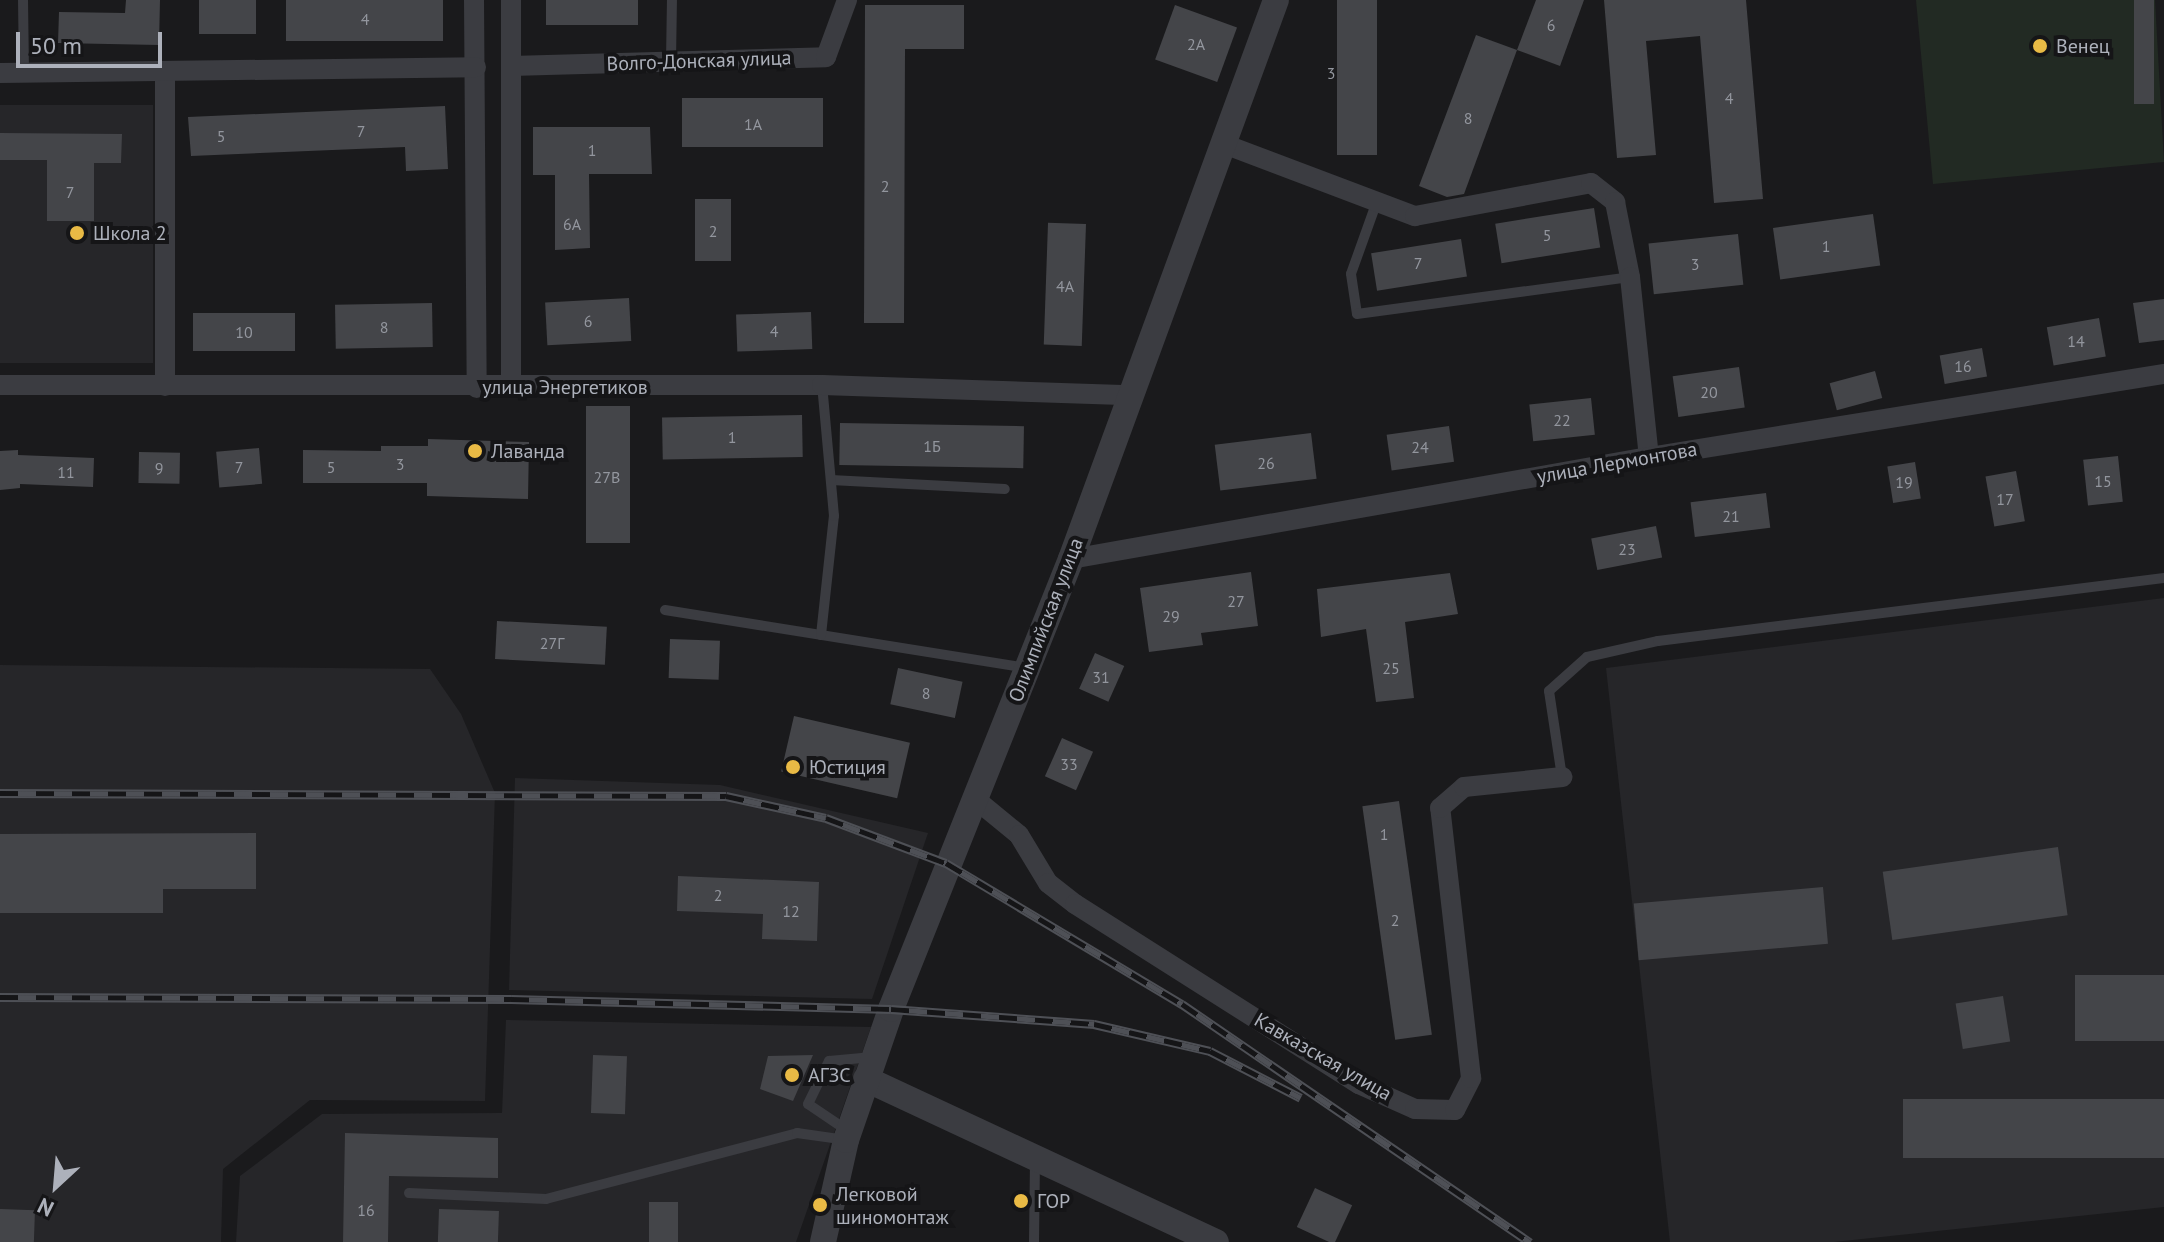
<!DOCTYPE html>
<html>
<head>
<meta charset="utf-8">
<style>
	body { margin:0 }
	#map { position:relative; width:2164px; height:1242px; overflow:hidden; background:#1a1a1c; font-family:"PT Sans",sans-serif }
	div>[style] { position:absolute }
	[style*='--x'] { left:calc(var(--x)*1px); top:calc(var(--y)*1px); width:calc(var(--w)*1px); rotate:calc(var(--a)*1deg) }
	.built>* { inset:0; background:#262629; transform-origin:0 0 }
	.green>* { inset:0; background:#222a23 }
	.building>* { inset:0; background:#444549; transform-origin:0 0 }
	.service>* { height:10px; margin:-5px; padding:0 5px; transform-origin:5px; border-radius:5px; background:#3b3c41 }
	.minor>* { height:20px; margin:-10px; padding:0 10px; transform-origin:10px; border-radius:10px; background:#3b3c41 }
	.tertiary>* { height:26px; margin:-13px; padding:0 13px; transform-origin:13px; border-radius:13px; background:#3b3c41 }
	.rail>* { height:9px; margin-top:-4.5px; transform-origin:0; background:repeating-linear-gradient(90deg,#151517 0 18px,#4e5056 0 36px); box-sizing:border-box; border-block:2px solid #4e5056 }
	.dots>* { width:22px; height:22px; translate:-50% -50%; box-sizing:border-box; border:4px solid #151517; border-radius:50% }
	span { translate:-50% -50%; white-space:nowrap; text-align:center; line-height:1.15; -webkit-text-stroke:8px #151517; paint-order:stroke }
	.number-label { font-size:16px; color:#93969e }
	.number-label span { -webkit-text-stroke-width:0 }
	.poi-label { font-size:20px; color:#adb1bb }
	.left { translate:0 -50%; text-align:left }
	.street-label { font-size:20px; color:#adb1bb }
	.north { position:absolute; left:16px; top:1146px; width:80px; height:80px; -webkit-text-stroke:6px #151517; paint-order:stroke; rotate:206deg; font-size:22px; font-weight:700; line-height:32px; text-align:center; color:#adb1bb }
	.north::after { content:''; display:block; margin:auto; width:28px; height:36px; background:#adb1bb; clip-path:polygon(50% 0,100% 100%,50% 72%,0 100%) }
	.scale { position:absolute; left:16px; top:32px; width:146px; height:36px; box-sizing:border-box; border:4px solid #adb1bb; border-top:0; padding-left:10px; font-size:24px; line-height:28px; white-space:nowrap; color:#adb1bb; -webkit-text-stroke:6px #151517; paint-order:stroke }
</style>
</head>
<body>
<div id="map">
	<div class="built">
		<div style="left:0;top:105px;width:153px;height:258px"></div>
		<div style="clip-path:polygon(2164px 598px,2164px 1207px,1834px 1242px,1670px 1242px,1606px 668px)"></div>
		<div style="clip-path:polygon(0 665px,430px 669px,461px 714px,495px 793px,485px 1101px,310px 1100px,223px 1169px,221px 1242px,0 1242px)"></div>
		<div style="clip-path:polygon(515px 778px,720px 785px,928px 833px,872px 999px,509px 990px)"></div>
		<div style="clip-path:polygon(506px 1020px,871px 1027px,796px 1242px,236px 1242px,240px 1176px,322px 1114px,502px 1113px)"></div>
	</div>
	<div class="green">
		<div style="clip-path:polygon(1916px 0,2155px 0,2164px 162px,1933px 184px)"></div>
	</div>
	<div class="building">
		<div style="clip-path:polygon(126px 0,160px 0,159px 45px,58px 43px,59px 12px,125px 13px)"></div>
		<div style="left:199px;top:0;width:57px;height:34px"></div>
		<div style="left:286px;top:0;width:157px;height:41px"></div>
		<div style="left:546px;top:0;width:92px;height:25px"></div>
		<div style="left:1337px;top:0;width:40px;height:155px"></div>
		<div style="clip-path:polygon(1536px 0,1584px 0,1560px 66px,1517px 50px)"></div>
		<div style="clip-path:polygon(1604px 0,1746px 0,1763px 199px,1714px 203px,1700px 36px,1646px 41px,1656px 155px,1617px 158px)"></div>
		<div style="left:2134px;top:0;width:20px;height:104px"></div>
		<div style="clip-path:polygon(865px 5px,964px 5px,964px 49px,905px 49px,904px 323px,864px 323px)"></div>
		<div style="left:1175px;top:5px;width:66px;height:58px;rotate:20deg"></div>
		<div style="clip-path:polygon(1476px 35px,1517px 50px,1464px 194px,1447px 197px,1419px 186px)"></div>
		<div style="left:823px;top:98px;width:49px;height:141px;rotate:90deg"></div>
		<div style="clip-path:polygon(445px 106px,448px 169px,406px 171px,405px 147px,191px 156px,188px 117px)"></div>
		<div style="clip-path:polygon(533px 127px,650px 127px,652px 174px,589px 174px,590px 248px,555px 250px,555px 175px,533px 175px)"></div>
		<div style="clip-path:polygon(0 133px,122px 134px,121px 163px,94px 163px,94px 221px,47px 221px,47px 160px,0 160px)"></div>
		<div style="left:731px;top:199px;width:62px;height:36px;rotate:90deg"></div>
		<div style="left:1594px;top:208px;width:40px;height:100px;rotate:81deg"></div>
		<div style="left:1873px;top:214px;width:52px;height:101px;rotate:82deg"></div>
		<div style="left:1086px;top:224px;width:122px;height:38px;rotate:92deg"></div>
		<div style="left:1738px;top:234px;width:51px;height:90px;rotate:84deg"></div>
		<div style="left:1461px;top:239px;width:38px;height:91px;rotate:81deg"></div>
		<div style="left:629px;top:298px;width:43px;height:84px;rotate:87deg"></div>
		<div style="clip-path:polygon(2164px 299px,2164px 340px,2139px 343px,2133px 303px)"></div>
		<div style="left:432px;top:303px;width:44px;height:97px;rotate:89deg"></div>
		<div style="left:811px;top:312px;width:37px;height:75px;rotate:88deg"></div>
		<div style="left:193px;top:313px;width:102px;height:38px"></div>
		<div style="left:2099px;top:318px;width:39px;height:53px;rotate:80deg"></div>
		<div style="left:1982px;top:348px;width:29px;height:43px;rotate:80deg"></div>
		<div style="left:1739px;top:367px;width:41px;height:67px;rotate:82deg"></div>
		<div style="left:1875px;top:371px;width:28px;height:47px;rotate:75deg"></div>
		<div style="left:1591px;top:398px;width:37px;height:62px;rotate:84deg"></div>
		<div style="left:586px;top:406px;width:44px;height:137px"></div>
		<div style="left:802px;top:415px;width:42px;height:140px;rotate:89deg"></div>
		<div style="left:840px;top:423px;width:184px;height:42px;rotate:1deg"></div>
		<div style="left:1449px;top:426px;width:36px;height:63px;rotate:82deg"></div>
		<div style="left:1311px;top:433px;width:46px;height:97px;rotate:83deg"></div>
		<div style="clip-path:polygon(428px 439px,529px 442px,528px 499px,427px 496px,427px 483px,303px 483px,303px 450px,381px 451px,381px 446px,428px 446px)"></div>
		<div style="left:259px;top:448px;width:36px;height:43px;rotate:85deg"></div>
		<div style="clip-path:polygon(18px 450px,18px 455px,94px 458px,93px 487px,20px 484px,20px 488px,0 490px,0 451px)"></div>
		<div style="left:139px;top:452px;width:41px;height:31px;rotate:1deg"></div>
		<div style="left:2118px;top:456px;width:46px;height:35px;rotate:84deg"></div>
		<div style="left:1915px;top:462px;width:37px;height:28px;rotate:81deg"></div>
		<div style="left:2016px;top:471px;width:51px;height:31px;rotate:80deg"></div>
		<div style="left:1766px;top:493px;width:35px;height:76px;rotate:83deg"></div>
		<div style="left:1656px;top:526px;width:32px;height:66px;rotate:79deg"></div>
		<div style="clip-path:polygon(1251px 572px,1258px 626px,1201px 633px,1203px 645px,1149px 652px,1140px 588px)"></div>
		<div style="clip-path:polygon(1450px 573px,1458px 614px,1405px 622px,1414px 698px,1376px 702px,1366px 629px,1321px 637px,1317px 589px)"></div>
		<div style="left:497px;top:621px;width:110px;height:38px;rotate:3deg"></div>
		<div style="left:670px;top:639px;width:50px;height:39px;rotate:2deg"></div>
		<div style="left:1095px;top:653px;width:32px;height:39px;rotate:24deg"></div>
		<div style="left:898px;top:668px;width:66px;height:37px;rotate:12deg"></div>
		<div style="left:794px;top:716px;width:119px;height:57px;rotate:13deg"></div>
		<div style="left:1062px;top:738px;width:34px;height:42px;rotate:24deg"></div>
		<div style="left:1399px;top:801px;width:236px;height:37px;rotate:82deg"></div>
		<div style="clip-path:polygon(256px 833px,256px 889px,163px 889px,163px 913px,0 913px,0 834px)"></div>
		<div style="left:2058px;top:847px;width:69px;height:177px;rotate:82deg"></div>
		<div style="clip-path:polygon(678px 876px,819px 882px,817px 941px,762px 939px,763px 914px,677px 911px)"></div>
		<div style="left:1823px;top:887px;width:57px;height:190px;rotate:85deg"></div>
		<div style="left:2164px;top:975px;width:66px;height:89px;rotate:90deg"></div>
		<div style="left:2003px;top:996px;width:46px;height:48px;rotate:81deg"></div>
		<div style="left:593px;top:1055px;width:34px;height:58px;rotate:2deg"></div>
		<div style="clip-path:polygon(813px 1055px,793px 1101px,760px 1089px,768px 1056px)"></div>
		<div style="left:2164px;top:1099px;width:59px;height:261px;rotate:90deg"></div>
		<div style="clip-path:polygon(345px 1133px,498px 1138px,498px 1178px,389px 1176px,388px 1242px,343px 1242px)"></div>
		<div style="left:1315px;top:1188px;width:41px;height:43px;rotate:25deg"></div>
		<div style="left:649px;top:1202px;width:29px;height:40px"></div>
		<div style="left:0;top:1209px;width:35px;height:33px;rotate:2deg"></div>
		<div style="left:439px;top:1209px;width:60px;height:33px;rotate:2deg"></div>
	</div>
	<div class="service">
		<div style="--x:23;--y:0;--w:72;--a:89.2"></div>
		<div style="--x:671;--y:61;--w:61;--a:-89.1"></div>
		<div style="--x:1376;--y:204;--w:74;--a:109.7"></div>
		<div style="--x:1351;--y:274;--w:40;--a:81.5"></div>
		<div style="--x:1357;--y:314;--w:275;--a:-7.7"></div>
		<div style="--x:831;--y:480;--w:174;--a:3"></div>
		<div style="--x:665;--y:610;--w:366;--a:9.1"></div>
		<div style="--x:821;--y:635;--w:120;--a:-83.8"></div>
		<div style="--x:834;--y:516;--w:132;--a:-95.2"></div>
		<div style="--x:1562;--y:777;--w:87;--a:-98.6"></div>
		<div style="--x:1549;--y:691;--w:51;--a:-41.8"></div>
		<div style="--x:1587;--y:657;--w:73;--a:-12.7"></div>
		<div style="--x:1658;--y:641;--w:510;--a:-7.1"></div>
		<div style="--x:848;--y:1131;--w:48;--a:-146"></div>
		<div style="--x:808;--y:1104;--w:48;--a:-64"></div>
		<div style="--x:829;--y:1061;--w:44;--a:-5.2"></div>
		<div style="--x:409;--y:1193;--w:137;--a:2.5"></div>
		<div style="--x:546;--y:1199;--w:260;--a:-14.7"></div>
		<div style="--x:797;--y:1133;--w:49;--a:8.1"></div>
		<div style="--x:1034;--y:1242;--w:82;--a:-89.3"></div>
	</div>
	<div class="minor">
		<div style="--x:474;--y:0;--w:388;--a:89.6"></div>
		<div style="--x:511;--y:66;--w:315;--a:-1.6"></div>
		<div style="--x:826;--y:57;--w:61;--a:-69.8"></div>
		<div style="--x:165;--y:72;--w:314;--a:90"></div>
		<div style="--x:0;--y:73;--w:476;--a:-0.7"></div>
		<div style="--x:1224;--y:144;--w:204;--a:20.7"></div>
		<div style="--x:1415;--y:216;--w:179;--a:-10.6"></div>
		<div style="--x:1591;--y:183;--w:31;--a:38"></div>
		<div style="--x:1615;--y:202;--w:76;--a:78.7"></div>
		<div style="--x:1630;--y:277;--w:181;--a:84"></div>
		<div style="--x:0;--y:385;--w:822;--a:0"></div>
		<div style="--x:822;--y:385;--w:308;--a:1.9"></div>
		<div style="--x:511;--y:388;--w:388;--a:-90"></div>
		<div style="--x:1071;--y:559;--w:587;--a:-10.01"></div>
		<div style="--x:1649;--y:457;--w:522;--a:-9.16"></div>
		<div style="--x:974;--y:798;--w:58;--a:39.4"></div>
		<div style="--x:1019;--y:835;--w:56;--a:58.9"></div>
		<div style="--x:1048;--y:883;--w:34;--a:38"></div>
		<div style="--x:1075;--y:904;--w:336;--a:32.4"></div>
		<div style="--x:1359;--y:1084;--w:61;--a:24.1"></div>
		<div style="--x:1415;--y:1109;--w:40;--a:1.4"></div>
		<div style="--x:1455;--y:1110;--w:36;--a:-63"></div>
		<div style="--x:1471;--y:1078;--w:272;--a:-96.5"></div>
		<div style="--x:1440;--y:808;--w:32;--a:-41"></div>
		<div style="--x:1464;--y:787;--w:99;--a:-5.8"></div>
	</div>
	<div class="tertiary">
		<div style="--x:866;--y:1079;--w:386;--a:25"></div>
		<div style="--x:823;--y:1242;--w:105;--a:-77.3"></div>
		<div style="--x:846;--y:1140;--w:139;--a:-71"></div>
		<div style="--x:891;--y:1009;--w:485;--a:-68.2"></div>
		<div style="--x:1071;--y:559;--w:595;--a:-69.86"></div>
	</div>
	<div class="rail">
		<div style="--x:0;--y:793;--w:726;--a:0.24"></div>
		<div style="--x:726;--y:796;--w:102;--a:12.4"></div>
		<div style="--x:826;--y:818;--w:128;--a:20.6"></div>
		<div style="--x:946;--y:863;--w:275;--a:30.9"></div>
		<div style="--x:1182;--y:1004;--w:422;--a:34.4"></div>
		<div style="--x:0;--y:997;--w:511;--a:0.22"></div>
		<div style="--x:511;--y:999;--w:380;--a:1.5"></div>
		<div style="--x:891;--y:1009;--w:204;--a:4.2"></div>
		<div style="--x:1094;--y:1024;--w:119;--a:13.1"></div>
		<div style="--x:1210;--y:1051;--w:102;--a:27.3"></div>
	</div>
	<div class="dots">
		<div style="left:2040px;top:46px;background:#e9ba45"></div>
		<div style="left:77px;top:233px;background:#e9ba45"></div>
		<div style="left:475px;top:451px;background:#e9ba45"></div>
		<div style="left:793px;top:767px;background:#e9ba45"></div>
		<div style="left:792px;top:1075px;background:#e9ba45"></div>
		<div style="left:1021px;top:1201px;background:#e9ba45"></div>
		<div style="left:820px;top:1205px;background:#e9ba45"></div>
	</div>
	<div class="number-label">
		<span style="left:365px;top:19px">4</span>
		<span style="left:1551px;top:25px">6</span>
		<span style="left:1196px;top:44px">2А</span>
		<span style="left:1331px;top:73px">3</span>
		<span style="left:1729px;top:98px">4</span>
		<span style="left:1468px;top:118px">8</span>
		<span style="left:753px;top:124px">1А</span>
		<span style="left:361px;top:131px">7</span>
		<span style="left:221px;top:136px">5</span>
		<span style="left:592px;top:150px">1</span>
		<span style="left:885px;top:186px">2</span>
		<span style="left:70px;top:192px">7</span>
		<span style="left:572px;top:224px">6А</span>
		<span style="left:713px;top:231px">2</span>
		<span style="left:1547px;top:235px">5</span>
		<span style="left:1826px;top:246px">1</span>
		<span style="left:1418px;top:263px">7</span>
		<span style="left:1695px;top:264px">3</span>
		<span style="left:1065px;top:286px">4А</span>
		<span style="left:588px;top:321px">6</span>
		<span style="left:384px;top:327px">8</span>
		<span style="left:774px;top:331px">4</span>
		<span style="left:244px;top:332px">10</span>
		<span style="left:2076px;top:341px">14</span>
		<span style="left:1963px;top:366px">16</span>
		<span style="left:1709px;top:392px">20</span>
		<span style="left:1562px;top:420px">22</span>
		<span style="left:732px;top:437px">1</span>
		<span style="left:932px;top:446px">1Б</span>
		<span style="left:1420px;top:447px">24</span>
		<span style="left:1266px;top:463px">26</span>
		<span style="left:400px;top:464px">3</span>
		<span style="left:239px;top:467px">7</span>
		<span style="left:331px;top:467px">5</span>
		<span style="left:159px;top:468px">9</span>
		<span style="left:66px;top:472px">11</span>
		<span style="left:607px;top:477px">27В</span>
		<span style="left:2103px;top:481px">15</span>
		<span style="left:1904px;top:482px">19</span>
		<span style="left:2005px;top:499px">17</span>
		<span style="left:1731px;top:516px">21</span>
		<span style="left:1627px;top:549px">23</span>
		<span style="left:1236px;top:601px">27</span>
		<span style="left:1171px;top:616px">29</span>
		<span style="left:552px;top:643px">27Г</span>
		<span style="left:1391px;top:668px">25</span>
		<span style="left:1101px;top:677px">31</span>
		<span style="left:926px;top:693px">8</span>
		<span style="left:1069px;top:764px">33</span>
		<span style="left:1384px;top:834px">1</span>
		<span style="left:718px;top:895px">2</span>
		<span style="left:791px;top:911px">12</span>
		<span style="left:1395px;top:920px">2</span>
		<span style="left:366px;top:1210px">16</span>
	</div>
	<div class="poi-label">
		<span class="left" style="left:2056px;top:46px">Венец</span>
		<span class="left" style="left:93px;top:233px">Школа 2</span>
		<span class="left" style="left:491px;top:451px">Лаванда</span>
		<span class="left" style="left:809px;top:767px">Юстиция</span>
		<span class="left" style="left:808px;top:1075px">АГЗС</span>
		<span class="left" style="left:836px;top:1206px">Легковой<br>шиномонтаж</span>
		<span class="left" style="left:1037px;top:1201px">ГОР</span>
	</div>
	<div class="street-label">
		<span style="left:699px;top:61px;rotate:-2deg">Волго-Донская улица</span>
		<span style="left:565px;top:387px">улица Энергетиков</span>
		<span style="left:1617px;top:463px;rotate:-10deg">улица Лермонтова</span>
		<span style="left:1046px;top:620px;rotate:-69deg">Олимпийская улица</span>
		<span style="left:1323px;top:1057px;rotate:30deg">Кавказская улица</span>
	</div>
	<div class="north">N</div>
	<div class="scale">50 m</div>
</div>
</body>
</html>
